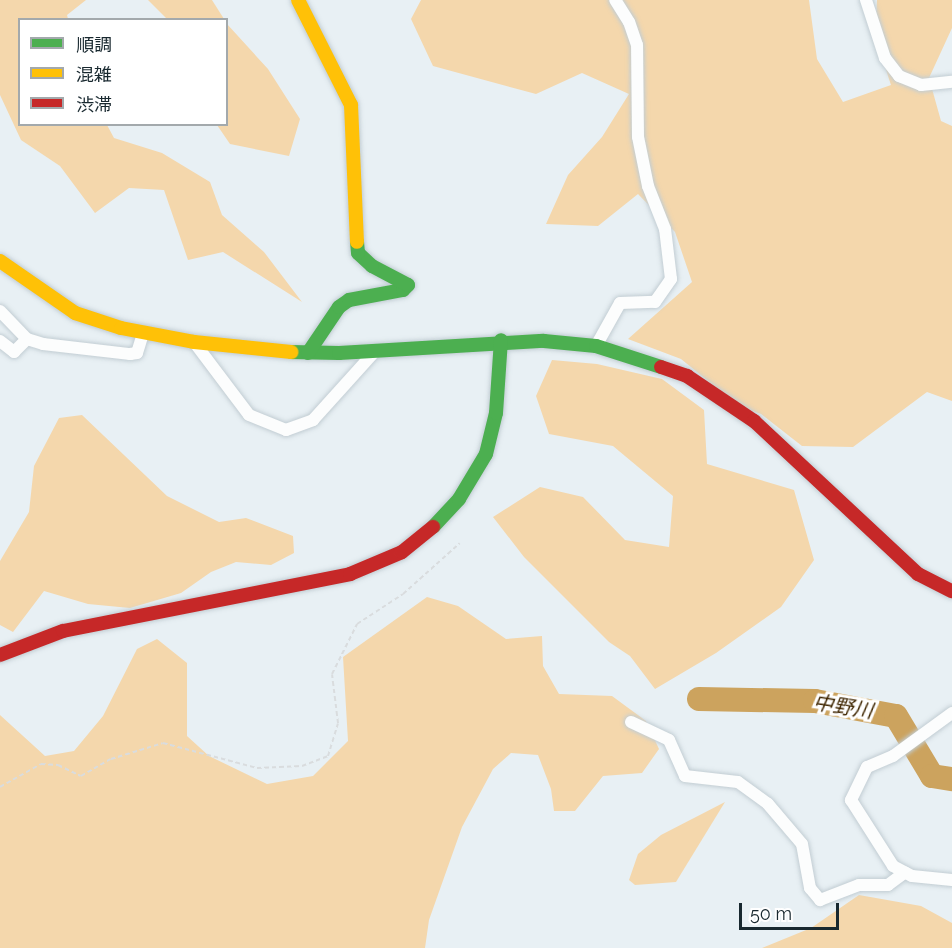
<!DOCTYPE html>
<html>
<head>
<meta charset="utf-8">
<style>
	body { margin:0 }
	#map { position:relative; width:952px; height:948px; overflow:hidden; background:#e8f0f4; font-family:Raleway,"Noto Sans JP",sans-serif }
	div>[style] { position:absolute }
	[style*='--x'] { left:calc(var(--x)*1px); top:calc(var(--y)*1px); width:calc(var(--w)*1px); rotate:calc(var(--a)*1deg) }
	.green>* { inset:0; background:#f4d7ac }
	.river>* { height:24px; margin:-12px; padding:0 12px; transform-origin:12px; border-radius:12px; background:#cca35e }
	.path>* { height:2px; margin-top:-1px; transform-origin:0; background:repeating-linear-gradient(90deg,#d9dcde 0 4.5px,transparent 0 7.5px) }
	.roads { filter:drop-shadow(0 0 2px #c2cdd3) drop-shadow(0 0 2px #c2cdd3) }
	.street>* { height:12px; margin:-6px; padding:0 6px; transform-origin:6px; border-radius:6px; background:#fcfdfd }
	.fast>* { height:14px; margin:-7px; padding:0 7px; transform-origin:7px; border-radius:7px; background:#4caf50 }
	.slow>* { height:14px; margin:-7px; padding:0 7px; transform-origin:7px; border-radius:7px; background:#ffc107 }
	.jam>* { height:14px; margin:-7px; padding:0 7px; transform-origin:7px; border-radius:7px; background:#c62828 }
	span { translate:-50% -50%; white-space:nowrap; text-align:center; line-height:1.15; -webkit-text-stroke:6px #fff; paint-order:stroke }
	.water-label { font-size:20px; color:#3e2500; font-style:italic }
	.legend { position:absolute; left:18px; top:18px; width:210px; height:108px; box-sizing:border-box; background:#fff; border:2px solid #a3a9ac; margin:0; padding:8px 10px; list-style:none; font-size:18px; color:#18282f }
	.legend li { display:flex; align-items:center; gap:12px; height:30px }
	.legend b { width:30px; border:2px solid #a3a9ac }
	.scale { position:absolute; left:739px; top:903px; width:100px; height:27px; box-sizing:border-box; border:3px solid #18282f; border-top:0; padding-left:8px; font-size:18px; line-height:21px; white-space:nowrap; color:#18282f; -webkit-text-stroke:4px #fff; paint-order:stroke }
</style>
</head>
<body>
<div id="map">
	<div class="green">
		<div style="clip-path:polygon(0 0,86px 0,67px 15px,68px 19px,20px 20px,20px 124px,107px 125px,114px 138px,162px 153px,210px 182px,222px 215px,264px 252px,302px 302px,223px 252px,188px 260px,164px 190px,129px 188px,95px 213px,60px 166px,21px 140px,0 95px)"></div>
		<div style="clip-path:polygon(148px 0,212px 0,224px 19px,167px 19px)"></div>
		<div style="clip-path:polygon(421px 0,809px 0,817px 59px,843px 102px,891px 85px,875px 36px,877px 0,952px 0,952px 28px,929px 78px,941px 121px,952px 126px,952px 401px,927px 392px,853px 447px,802px 446px,761px 414px,739px 406px,681px 359px,628px 339px,692px 282px,675px 232px,638px 194px,598px 226px,546px 224px,568px 175px,602px 137px,629px 94px,582px 73px,536px 94px,433px 66px,411px 19px)"></div>
		<div style="clip-path:polygon(227px 24px,268px 69px,300px 119px,289px 156px,230px 144px,217px 125px,226px 124px)"></div>
		<div style="clip-path:polygon(552px 360px,597px 364px,662px 379px,704px 410px,707px 464px,794px 490px,814px 560px,781px 607px,716px 653px,655px 689px,630px 656px,609px 642px,524px 557px,493px 517px,540px 487px,583px 497px,625px 540px,669px 547px,673px 496px,613px 446px,549px 434px,536px 396px)"></div>
		<div style="clip-path:polygon(82px 415px,167px 496px,219px 522px,246px 518px,293px 536px,294px 553px,271px 565px,236px 562px,211px 572px,181px 593px,130px 608px,88px 604px,44px 591px,13px 632px,0 625px,0 561px,29px 512px,34px 466px,59px 418px)"></div>
		<div style="clip-path:polygon(427px 597px,458px 606px,506px 639px,542px 636px,543px 666px,559px 694px,612px 696px,646px 721px,659px 749px,642px 773px,603px 776px,575px 811px,554px 811px,551px 789px,538px 755px,511px 753px,493px 769px,462px 827px,429px 920px,425px 948px,0 948px,0 715px,45px 756px,74px 751px,103px 716px,137px 649px,157px 639px,187px 663px,187px 736px,209px 756px,267px 784px,313px 776px,348px 741px,343px 657px)"></div>
		<div style="clip-path:polygon(725px 802px,676px 882px,635px 885px,629px 880px,638px 854px,661px 835px)"></div>
		<div style="clip-path:polygon(859px 895px,921px 906px,952px 923px,952px 948px,762px 948px,811px 928px)"></div>
	</div>
	<div class="river">
		<div style="--x:699;--y:699;--w:116;--a:1"></div>
		<div style="--x:815;--y:701;--w:82;--a:10.5"></div>
		<div style="--x:896;--y:716;--w:70;--a:59"></div>
		<div style="--x:932;--y:776;--w:20;--a:9"></div>
	</div>
	<div class="path">
		<div style="--x:0;--y:787;--w:47;--a:-29.3"></div>
		<div style="--x:41;--y:764;--w:17;--a:3"></div>
		<div style="--x:58;--y:765;--w:25;--a:26"></div>
		<div style="--x:81;--y:776;--w:34;--a:-30"></div>
		<div style="--x:111;--y:759;--w:54;--a:-17.1"></div>
		<div style="--x:163;--y:743;--w:97;--a:14.9"></div>
		<div style="--x:257;--y:768;--w:45;--a:-2.5"></div>
		<div style="--x:302;--y:766;--w:28;--a:-21"></div>
		<div style="--x:328;--y:756;--w:34;--a:-73"></div>
		<div style="--x:338;--y:723;--w:49;--a:-97"></div>
		<div style="--x:332;--y:674;--w:56;--a:-63.4"></div>
		<div style="--x:357;--y:624;--w:55;--a:-33.1"></div>
		<div style="--x:403;--y:594;--w:76;--a:-41.8"></div>
	</div>
	<div class="roads">
		<div class="street">
			<div style="--x:866;--y:0;--w:61;--a:71.9"></div>
			<div style="--x:885;--y:58;--w:23;--a:52"></div>
			<div style="--x:899;--y:76;--w:24;--a:22"></div>
			<div style="--x:921;--y:85;--w:31;--a:-6"></div>
			<div style="--x:0;--y:311;--w:39;--a:46"></div>
			<div style="--x:27;--y:339;--w:17;--a:17"></div>
			<div style="--x:43;--y:344;--w:88;--a:6.6"></div>
			<div style="--x:130;--y:354;--w:7;--a:-8"></div>
			<div style="--x:137;--y:353;--w:21;--a:-73"></div>
			<div style="--x:0;--y:341;--w:18;--a:38"></div>
			<div style="--x:14;--y:352;--w:18;--a:-45"></div>
			<div style="--x:194;--y:342;--w:91;--a:53"></div>
			<div style="--x:249;--y:415;--w:40;--a:22"></div>
			<div style="--x:286;--y:430;--w:29;--a:-20"></div>
			<div style="--x:313;--y:420;--w:94;--a:-48"></div>
			<div style="--x:596;--y:346;--w:49;--a:-60.8"></div>
			<div style="--x:620;--y:303;--w:35;--a:-2"></div>
			<div style="--x:655;--y:302;--w:28;--a:-55"></div>
			<div style="--x:671;--y:279;--w:50;--a:-96.8"></div>
			<div style="--x:665;--y:229;--w:46;--a:-111.6"></div>
			<div style="--x:648;--y:186;--w:50;--a:-101.5"></div>
			<div style="--x:638;--y:137;--w:92;--a:-90.6"></div>
			<div style="--x:637;--y:45;--w:24;--a:-109"></div>
			<div style="--x:629;--y:22;--w:26;--a:-122"></div>
			<div style="--x:952;--y:713;--w:73;--a:143.9"></div>
			<div style="--x:893;--y:756;--w:28;--a:157"></div>
			<div style="--x:867;--y:767;--w:37;--a:116"></div>
			<div style="--x:851;--y:800;--w:78;--a:57.5"></div>
			<div style="--x:893;--y:866;--w:21;--a:28"></div>
			<div style="--x:912;--y:876;--w:40;--a:5.7"></div>
			<div style="--x:631;--y:722;--w:42;--a:25.3"></div>
			<div style="--x:669;--y:740;--w:39;--a:66"></div>
			<div style="--x:685;--y:776;--w:53;--a:6.5"></div>
			<div style="--x:738;--y:782;--w:37;--a:36"></div>
			<div style="--x:768;--y:804;--w:52;--a:49.6"></div>
			<div style="--x:802;--y:844;--w:45;--a:79.7"></div>
			<div style="--x:810;--y:888;--w:16;--a:50"></div>
			<div style="--x:820;--y:900;--w:42;--a:-21"></div>
			<div style="--x:859;--y:885;--w:29;--a:0"></div>
			<div style="--x:888;--y:885;--w:21;--a:-37"></div>
		</div>
		<div class="fast">
			<div style="--x:291;--y:352;--w:48;--a:1.2"></div>
			<div style="--x:339;--y:353;--w:205;--a:-3.4"></div>
			<div style="--x:544;--y:341;--w:52;--a:5.5"></div>
			<div style="--x:596;--y:346;--w:68;--a:17.9"></div>
			<div style="--x:308;--y:353;--w:55;--a:-56"></div>
			<div style="--x:339;--y:307;--w:12;--a:-35"></div>
			<div style="--x:349;--y:300;--w:55;--a:-10.5"></div>
			<div style="--x:403;--y:290;--w:7;--a:-45"></div>
			<div style="--x:408;--y:285;--w:41;--a:-152.2"></div>
			<div style="--x:372;--y:266;--w:19;--a:-137"></div>
			<div style="--x:358;--y:253;--w:11;--a:-95"></div>
			<div style="--x:433;--y:527;--w:38;--a:-47"></div>
			<div style="--x:459;--y:499;--w:52;--a:-59"></div>
			<div style="--x:486;--y:454;--w:42;--a:-76.3"></div>
			<div style="--x:496;--y:413;--w:73;--a:-86.1"></div>
		</div>
		<div class="slow">
			<div style="--x:298;--y:0;--w:118;--a:63.2"></div>
			<div style="--x:351;--y:105;--w:137;--a:87.5"></div>
			<div style="--x:0;--y:261;--w:91;--a:34.7"></div>
			<div style="--x:75;--y:313;--w:48;--a:18.1"></div>
			<div style="--x:121;--y:328;--w:74;--a:10.9"></div>
			<div style="--x:194;--y:342;--w:98;--a:5.9"></div>
		</div>
		<div class="jam">
			<div style="--x:661;--y:367;--w:28;--a:19"></div>
			<div style="--x:687;--y:376;--w:81;--a:33.9"></div>
			<div style="--x:754;--y:421;--w:224;--a:43"></div>
			<div style="--x:918;--y:574;--w:38;--a:27"></div>
			<div style="--x:0;--y:655;--w:67;--a:-20.9"></div>
			<div style="--x:63;--y:631;--w:293;--a:-11.2"></div>
			<div style="--x:350;--y:574;--w:56;--a:-22.9"></div>
			<div style="--x:402;--y:552;--w:40;--a:-39"></div>
		</div>
	</div>
	<div class="water-label">
		<span style="left:843px;top:707px;rotate:9deg">中野川</span>
	</div>
	<ul class="legend">
	<li><b style="height:8px;background:#4caf50"></b>順調</li>
	<li><b style="height:8px;background:#ffc107"></b>混雑</li>
	<li><b style="height:8px;background:#c62828"></b>渋滞</li>
	</ul>
	<div class="scale">50 m</div>
</div>
</body>
</html>
